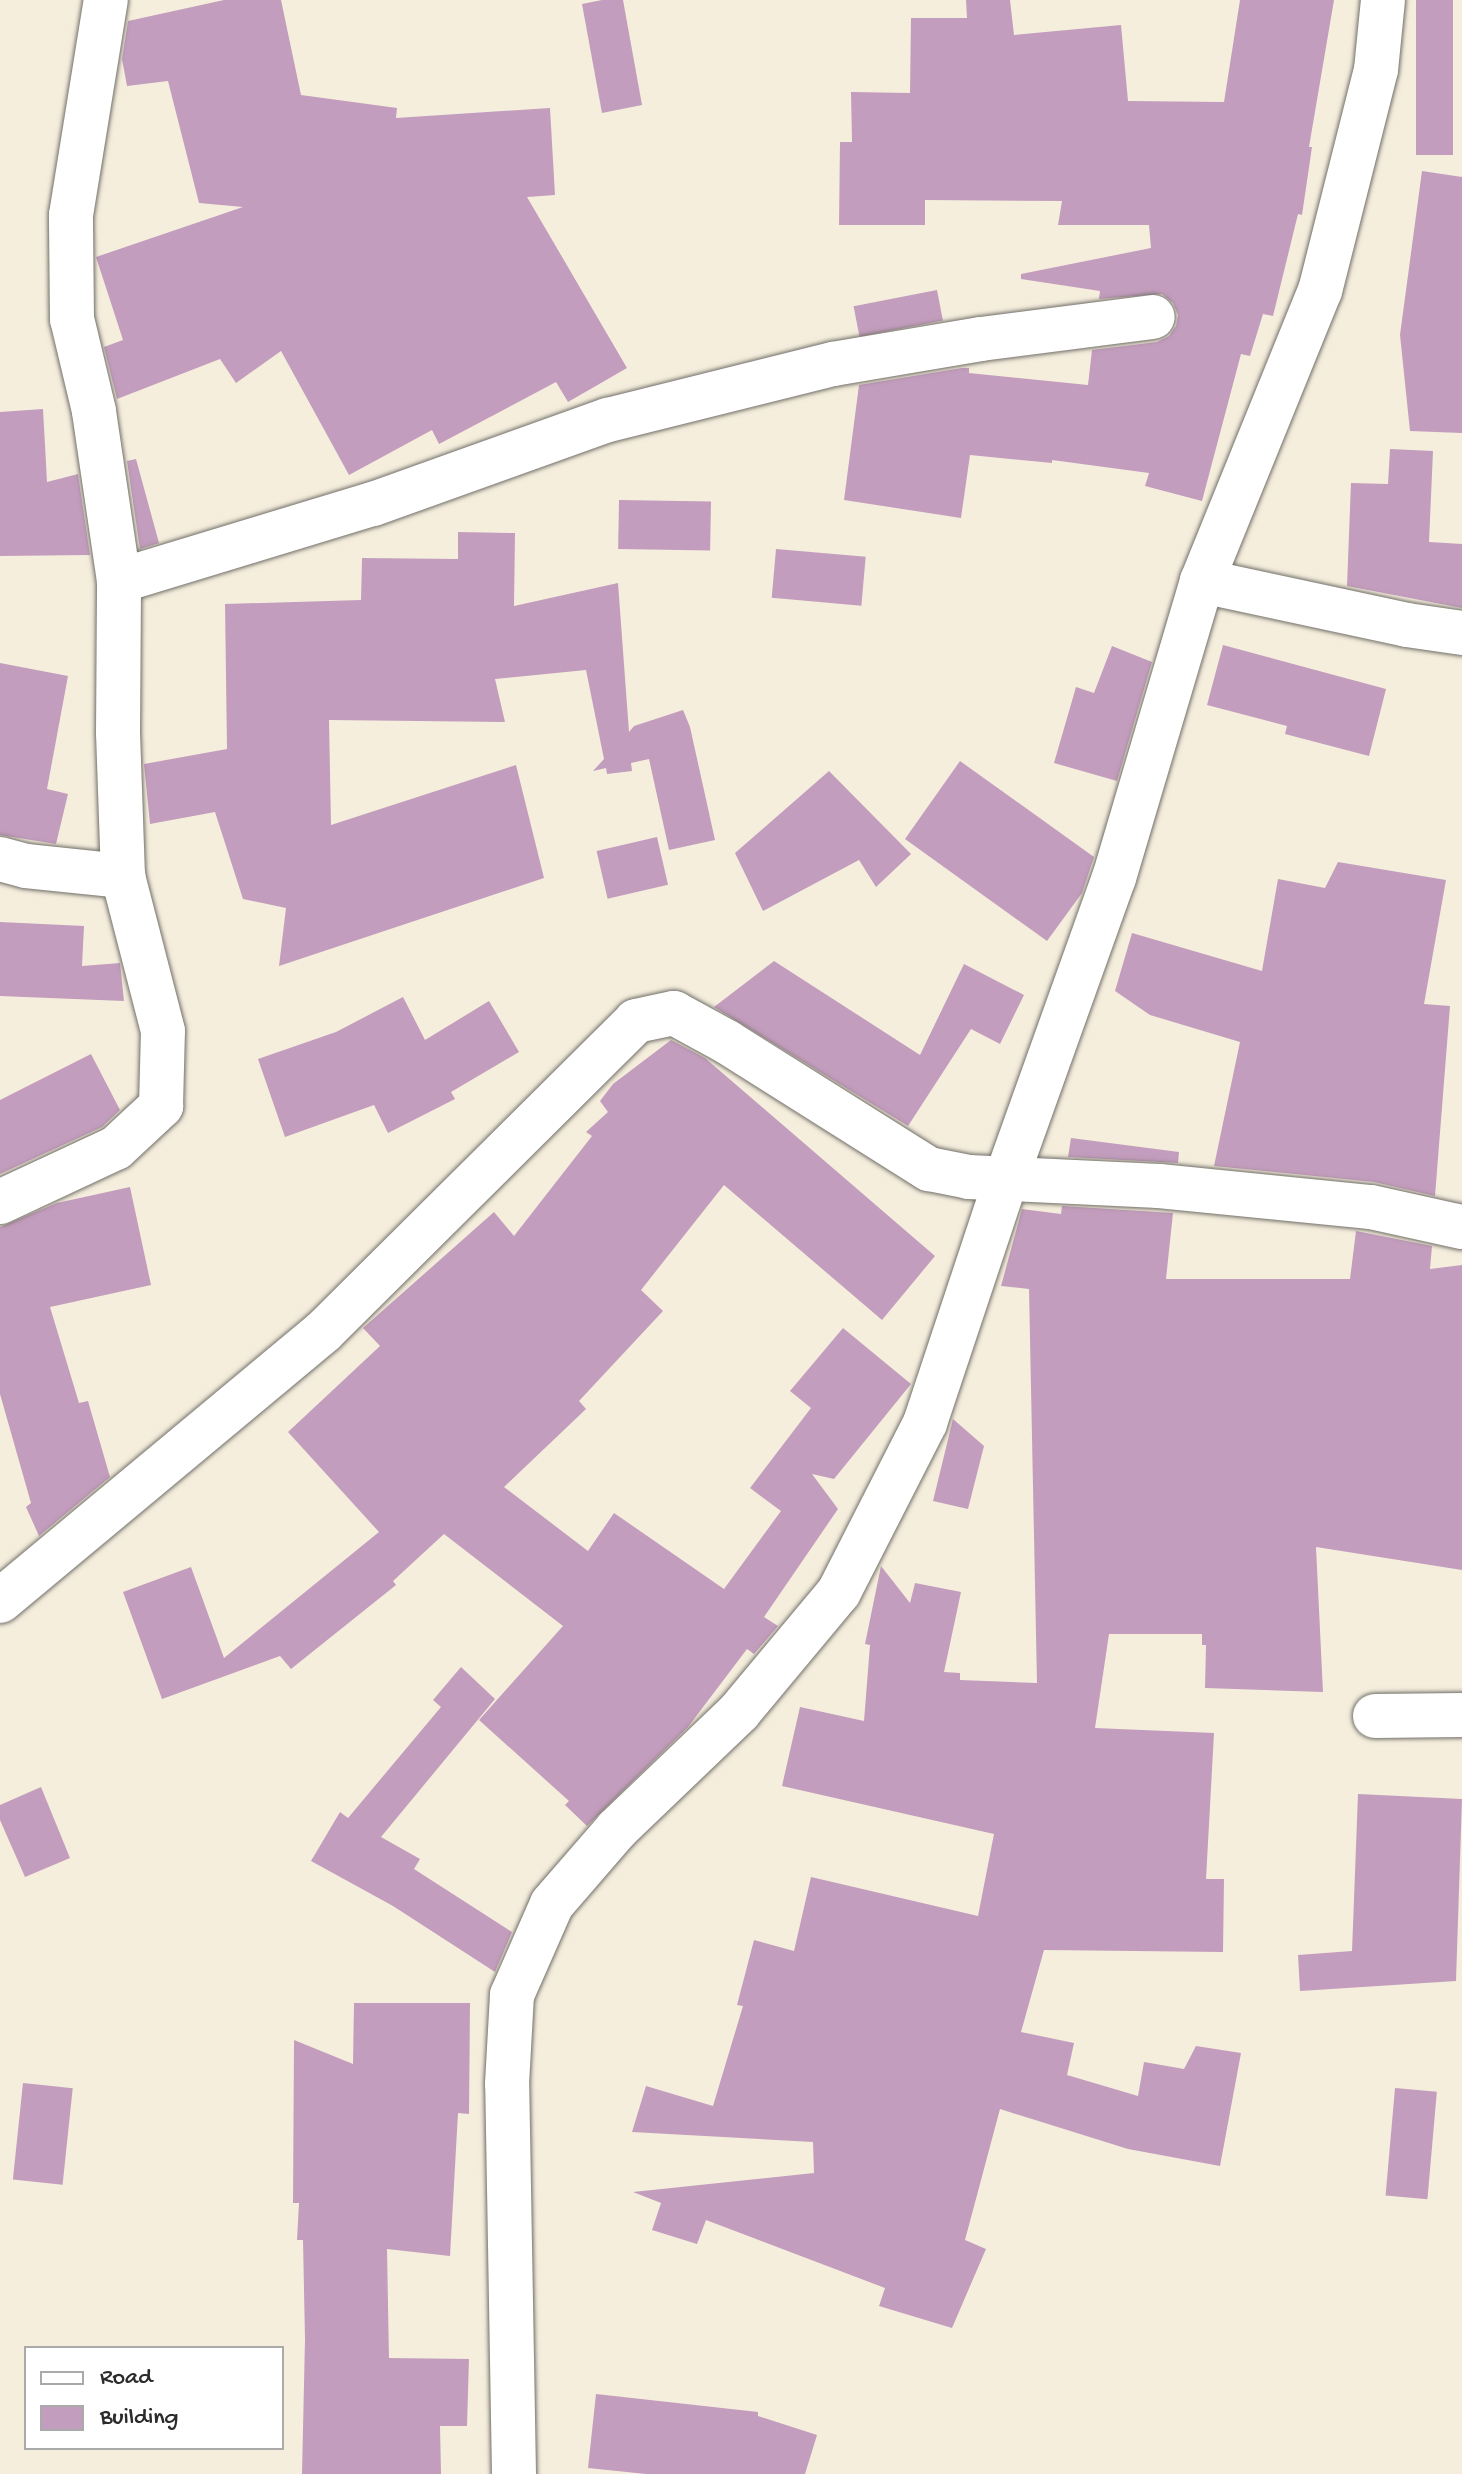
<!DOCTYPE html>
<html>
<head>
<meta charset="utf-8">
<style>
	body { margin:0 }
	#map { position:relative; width:1462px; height:2474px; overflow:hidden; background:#f5eedd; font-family:"Gochi Hand",sans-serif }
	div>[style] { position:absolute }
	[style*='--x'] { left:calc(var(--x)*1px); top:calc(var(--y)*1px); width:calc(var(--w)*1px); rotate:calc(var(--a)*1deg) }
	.building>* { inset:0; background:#c39dbd; transform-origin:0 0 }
	.roads { filter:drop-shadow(0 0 2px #726f69) drop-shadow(0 0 2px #726f69) }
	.street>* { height:44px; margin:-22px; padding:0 22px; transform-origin:22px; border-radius:22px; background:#fff }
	span { translate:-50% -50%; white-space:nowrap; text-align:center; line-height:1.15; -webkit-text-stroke:6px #fff; paint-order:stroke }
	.legend { position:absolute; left:24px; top:2346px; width:260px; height:104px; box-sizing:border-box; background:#fff; border:2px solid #aaa; margin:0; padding:10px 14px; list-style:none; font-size:24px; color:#2b2b2b }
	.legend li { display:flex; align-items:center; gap:16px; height:40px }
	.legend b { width:40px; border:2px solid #aaa }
</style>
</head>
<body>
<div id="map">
	<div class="building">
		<div style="clip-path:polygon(224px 0,281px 0,301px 95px,397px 108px,396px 118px,550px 108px,555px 195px,527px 197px,627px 368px,568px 402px,556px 382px,439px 444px,432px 430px,349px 475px,281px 351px,236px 383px,220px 359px,117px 399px,104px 347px,123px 340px,96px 257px,243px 207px,199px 203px,168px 81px,127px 86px,122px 59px,128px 21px)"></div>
		<div style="clip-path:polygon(602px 0,623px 0,642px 105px,602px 113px,582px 4px)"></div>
		<div style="clip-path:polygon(966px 0,1010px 0,1014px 35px,1121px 25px,1128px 101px,1224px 102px,1240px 0,1334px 0,1309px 147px,1312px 147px,1302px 215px,1298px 214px,1273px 316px,1263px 314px,1250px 356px,1241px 354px,1202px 501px,1145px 486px,1149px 473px,1052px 460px,1052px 463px,970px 455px,961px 518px,844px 500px,859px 385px,962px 368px,969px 368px,969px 373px,1088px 385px,1092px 350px,1157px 342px,1169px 336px,1176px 326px,1178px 315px,1173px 303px,1162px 294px,1099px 299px,1100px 291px,1021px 279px,1021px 274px,1151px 248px,1149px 225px,1058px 225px,1062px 201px,925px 200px,925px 225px,839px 225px,840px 142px,852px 142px,851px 92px,910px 93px,911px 18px,967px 18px)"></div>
		<div style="left:1416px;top:0;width:37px;height:155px"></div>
		<div style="clip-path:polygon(1422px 171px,1462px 177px,1462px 433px,1410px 431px,1400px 335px)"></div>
		<div style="left:937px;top:290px;width:31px;height:85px;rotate:79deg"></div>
		<div style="clip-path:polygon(43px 409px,47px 482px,78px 474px,90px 555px,0 556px,0 412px)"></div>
		<div style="clip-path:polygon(1390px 449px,1433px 451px,1429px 542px,1462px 544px,1462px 608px,1347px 586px,1351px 483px,1388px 484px)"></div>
		<div style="clip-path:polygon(136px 459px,159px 543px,140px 549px,127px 461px)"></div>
		<div style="left:619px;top:500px;width:92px;height:49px;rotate:1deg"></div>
		<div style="clip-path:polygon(458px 532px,515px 533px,514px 606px,618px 583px,629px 732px,634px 726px,683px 710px,690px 727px,715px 840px,669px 850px,649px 759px,631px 763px,632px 771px,607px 774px,606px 768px,593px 771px,604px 759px,586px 670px,495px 679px,505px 722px,329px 720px,331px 825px,516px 765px,544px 878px,279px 966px,286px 908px,243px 899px,215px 812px,150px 824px,144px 764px,227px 749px,225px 604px,361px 600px,362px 558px,458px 559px)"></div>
		<div style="left:776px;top:549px;width:90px;height:49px;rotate:5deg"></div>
		<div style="clip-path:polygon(1223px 645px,1386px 689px,1369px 756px,1285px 734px,1287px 726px,1207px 705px)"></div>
		<div style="clip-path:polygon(1112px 646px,1152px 662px,1117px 781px,1054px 763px,1076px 687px,1094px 693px)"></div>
		<div style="clip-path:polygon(0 663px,68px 676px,47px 789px,68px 794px,56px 844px,0 835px)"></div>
		<div style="clip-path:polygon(960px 761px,1094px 857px,1082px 893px,1047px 941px,905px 839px)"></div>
		<div style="clip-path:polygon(829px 771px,911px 854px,876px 887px,859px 860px,763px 911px,735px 853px)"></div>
		<div style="left:657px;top:837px;width:49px;height:62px;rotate:77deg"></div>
		<div style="clip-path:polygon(1338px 862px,1446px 880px,1424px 1004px,1450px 1006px,1435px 1196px,1374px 1182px,1214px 1166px,1240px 1042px,1150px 1015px,1115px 991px,1132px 933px,1262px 971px,1278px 879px,1325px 888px)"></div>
		<div style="clip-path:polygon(0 922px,84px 926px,82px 966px,120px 963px,124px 1001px,0 996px)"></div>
		<div style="clip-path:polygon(774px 961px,920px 1055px,964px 964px,1024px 995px,1000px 1044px,971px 1029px,908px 1126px,714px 1007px)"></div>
		<div style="clip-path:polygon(403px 997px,425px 1040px,489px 1001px,519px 1052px,451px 1092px,455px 1099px,388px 1133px,374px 1105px,285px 1137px,258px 1059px,336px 1032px)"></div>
		<div style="clip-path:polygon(671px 1040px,705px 1058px,935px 1256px,882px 1320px,724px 1185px,641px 1290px,663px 1311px,579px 1401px,586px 1409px,504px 1487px,588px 1551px,614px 1513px,724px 1589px,781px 1511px,750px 1488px,811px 1408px,790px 1391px,843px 1328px,911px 1384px,834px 1479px,812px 1474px,838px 1509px,764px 1617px,778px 1626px,754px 1654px,747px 1649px,688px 1727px,587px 1826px,565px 1805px,569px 1801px,479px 1720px,563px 1626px,444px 1534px,393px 1581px,396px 1585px,291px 1669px,280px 1656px,162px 1699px,123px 1592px,191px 1567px,224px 1658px,379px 1532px,288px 1432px,380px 1346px,363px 1328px,494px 1212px,514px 1236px,592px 1136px,586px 1132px,608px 1112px,600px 1101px,613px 1084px)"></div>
		<div style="clip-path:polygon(91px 1054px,120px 1110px,102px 1127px,0 1174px,0 1100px)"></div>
		<div style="clip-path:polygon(1071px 1138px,1179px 1152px,1178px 1163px,1068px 1157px)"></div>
		<div style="clip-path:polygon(130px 1187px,151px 1285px,50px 1307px,79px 1403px,88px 1401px,110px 1477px,39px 1536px,26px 1507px,31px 1503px,0 1394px,0 1227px,57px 1203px)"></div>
		<div style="clip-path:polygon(1062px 1206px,1173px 1213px,1166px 1279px,1350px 1279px,1356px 1231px,1432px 1246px,1430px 1269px,1462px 1265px,1462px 1570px,1316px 1547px,1323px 1692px,1205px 1688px,1206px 1645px,1202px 1645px,1202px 1634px,1109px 1634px,1095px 1728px,1214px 1733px,1206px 1879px,1224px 1879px,1223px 1952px,1044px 1950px,1021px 2032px,1074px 2043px,1067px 2075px,1138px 2096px,1144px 2062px,1184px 2069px,1196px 2046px,1241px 2053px,1220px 2166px,1128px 2149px,1000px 2109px,965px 2240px,986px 2249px,952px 2328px,879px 2306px,885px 2288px,706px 2220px,697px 2244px,652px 2230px,661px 2203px,633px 2192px,814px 2173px,813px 2142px,632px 2132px,646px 2086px,713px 2106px,743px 2006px,737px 2005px,754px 1940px,794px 1951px,811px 1877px,978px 1916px,994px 1834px,782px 1786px,800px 1707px,864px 1721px,870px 1645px,865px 1644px,881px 1566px,910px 1603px,915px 1583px,961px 1592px,944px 1672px,960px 1673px,960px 1680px,1037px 1683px,1029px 1289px,1001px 1286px,1022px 1209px,1061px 1214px)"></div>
		<div style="clip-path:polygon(953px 1419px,984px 1446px,968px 1509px,933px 1501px)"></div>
		<div style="clip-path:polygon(461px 1667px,495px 1699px,381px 1837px,420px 1859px,414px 1869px,512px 1932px,495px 1972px,393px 1906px,311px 1861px,340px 1812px,348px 1818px,441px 1707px,433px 1700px)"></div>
		<div style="clip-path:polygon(41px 1787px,70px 1858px,25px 1877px,0 1820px,0 1805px)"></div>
		<div style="clip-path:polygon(1358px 1794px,1462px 1799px,1456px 1981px,1300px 1991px,1298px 1955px,1352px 1951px)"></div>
		<div style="clip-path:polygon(354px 2003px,470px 2003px,469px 2114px,458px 2113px,450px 2256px,387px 2249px,389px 2358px,469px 2359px,467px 2426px,440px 2426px,441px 2474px,302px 2474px,305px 2339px,303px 2240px,297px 2240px,299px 2203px,293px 2203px,294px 2040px,353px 2064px)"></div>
		<div style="left:23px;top:2083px;width:50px;height:97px;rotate:6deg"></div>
		<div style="left:1395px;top:2088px;width:42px;height:108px;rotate:5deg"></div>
		<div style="clip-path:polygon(596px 2394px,758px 2412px,758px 2416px,817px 2435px,805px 2474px,646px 2474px,588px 2468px)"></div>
	</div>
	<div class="roads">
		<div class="street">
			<div style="--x:119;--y:581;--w:265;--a:-16.9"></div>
			<div style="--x:373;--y:504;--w:250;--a:-19.7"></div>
			<div style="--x:608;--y:420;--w:232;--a:-14"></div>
			<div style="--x:833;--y:364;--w:150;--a:-9.6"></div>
			<div style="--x:981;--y:339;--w:173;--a:-7.3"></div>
			<div style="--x:1202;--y:581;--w:210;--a:12.1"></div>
			<div style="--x:1407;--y:625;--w:56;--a:8.3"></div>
			<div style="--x:0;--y:859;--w:27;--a:15"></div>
			<div style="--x:26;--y:866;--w:98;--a:5.9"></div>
			<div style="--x:0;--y:1202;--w:128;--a:-25"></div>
			<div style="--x:116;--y:1148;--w:62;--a:-43"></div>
			<div style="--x:161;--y:1106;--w:75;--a:-88.5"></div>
			<div style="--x:163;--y:1031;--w:160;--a:-104.5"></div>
			<div style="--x:123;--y:876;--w:143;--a:-92"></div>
			<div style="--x:118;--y:733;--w:152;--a:-89.6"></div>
			<div style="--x:119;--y:581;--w:172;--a:-98.4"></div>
			<div style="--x:94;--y:411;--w:95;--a:-103.4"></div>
			<div style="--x:72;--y:319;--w:104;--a:-90.6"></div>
			<div style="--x:71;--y:215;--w:218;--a:-80.8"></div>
			<div style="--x:0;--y:1601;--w:420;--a:-39.8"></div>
			<div style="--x:323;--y:1332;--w:441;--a:-44.8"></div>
			<div style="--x:636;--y:1021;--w:39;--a:-12"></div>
			<div style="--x:674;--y:1013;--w:60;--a:28.7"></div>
			<div style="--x:727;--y:1042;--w:239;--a:32.2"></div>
			<div style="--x:929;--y:1169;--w:41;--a:11.3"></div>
			<div style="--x:969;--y:1177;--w:190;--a:2.7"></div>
			<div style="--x:1159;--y:1186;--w:213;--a:5.7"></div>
			<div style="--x:1371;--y:1207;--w:93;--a:12.4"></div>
			<div style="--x:1375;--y:1716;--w:87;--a:-0.7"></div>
			<div style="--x:514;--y:2474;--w:390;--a:-91"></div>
			<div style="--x:507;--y:2084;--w:89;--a:-86.8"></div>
			<div style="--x:512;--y:1995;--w:99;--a:-66.3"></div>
			<div style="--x:552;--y:1904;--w:99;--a:-49.1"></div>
			<div style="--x:617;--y:1829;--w:169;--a:-43.8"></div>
			<div style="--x:739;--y:1712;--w:156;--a:-50.2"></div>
			<div style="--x:839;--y:1592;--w:190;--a:-63"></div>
			<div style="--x:925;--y:1423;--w:257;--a:-71.6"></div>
			<div style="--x:1006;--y:1179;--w:320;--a:-70.3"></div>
			<div style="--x:1114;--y:878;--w:310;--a:-73.5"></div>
			<div style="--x:1202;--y:581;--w:313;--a:-67.9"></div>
			<div style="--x:1320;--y:291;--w:228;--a:-75.8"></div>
			<div style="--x:1376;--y:70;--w:70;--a:-84.3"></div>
		</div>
	</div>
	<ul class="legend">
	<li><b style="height:10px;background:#fff"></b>Road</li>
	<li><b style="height:22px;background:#c39dbd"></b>Building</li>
	</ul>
</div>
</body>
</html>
